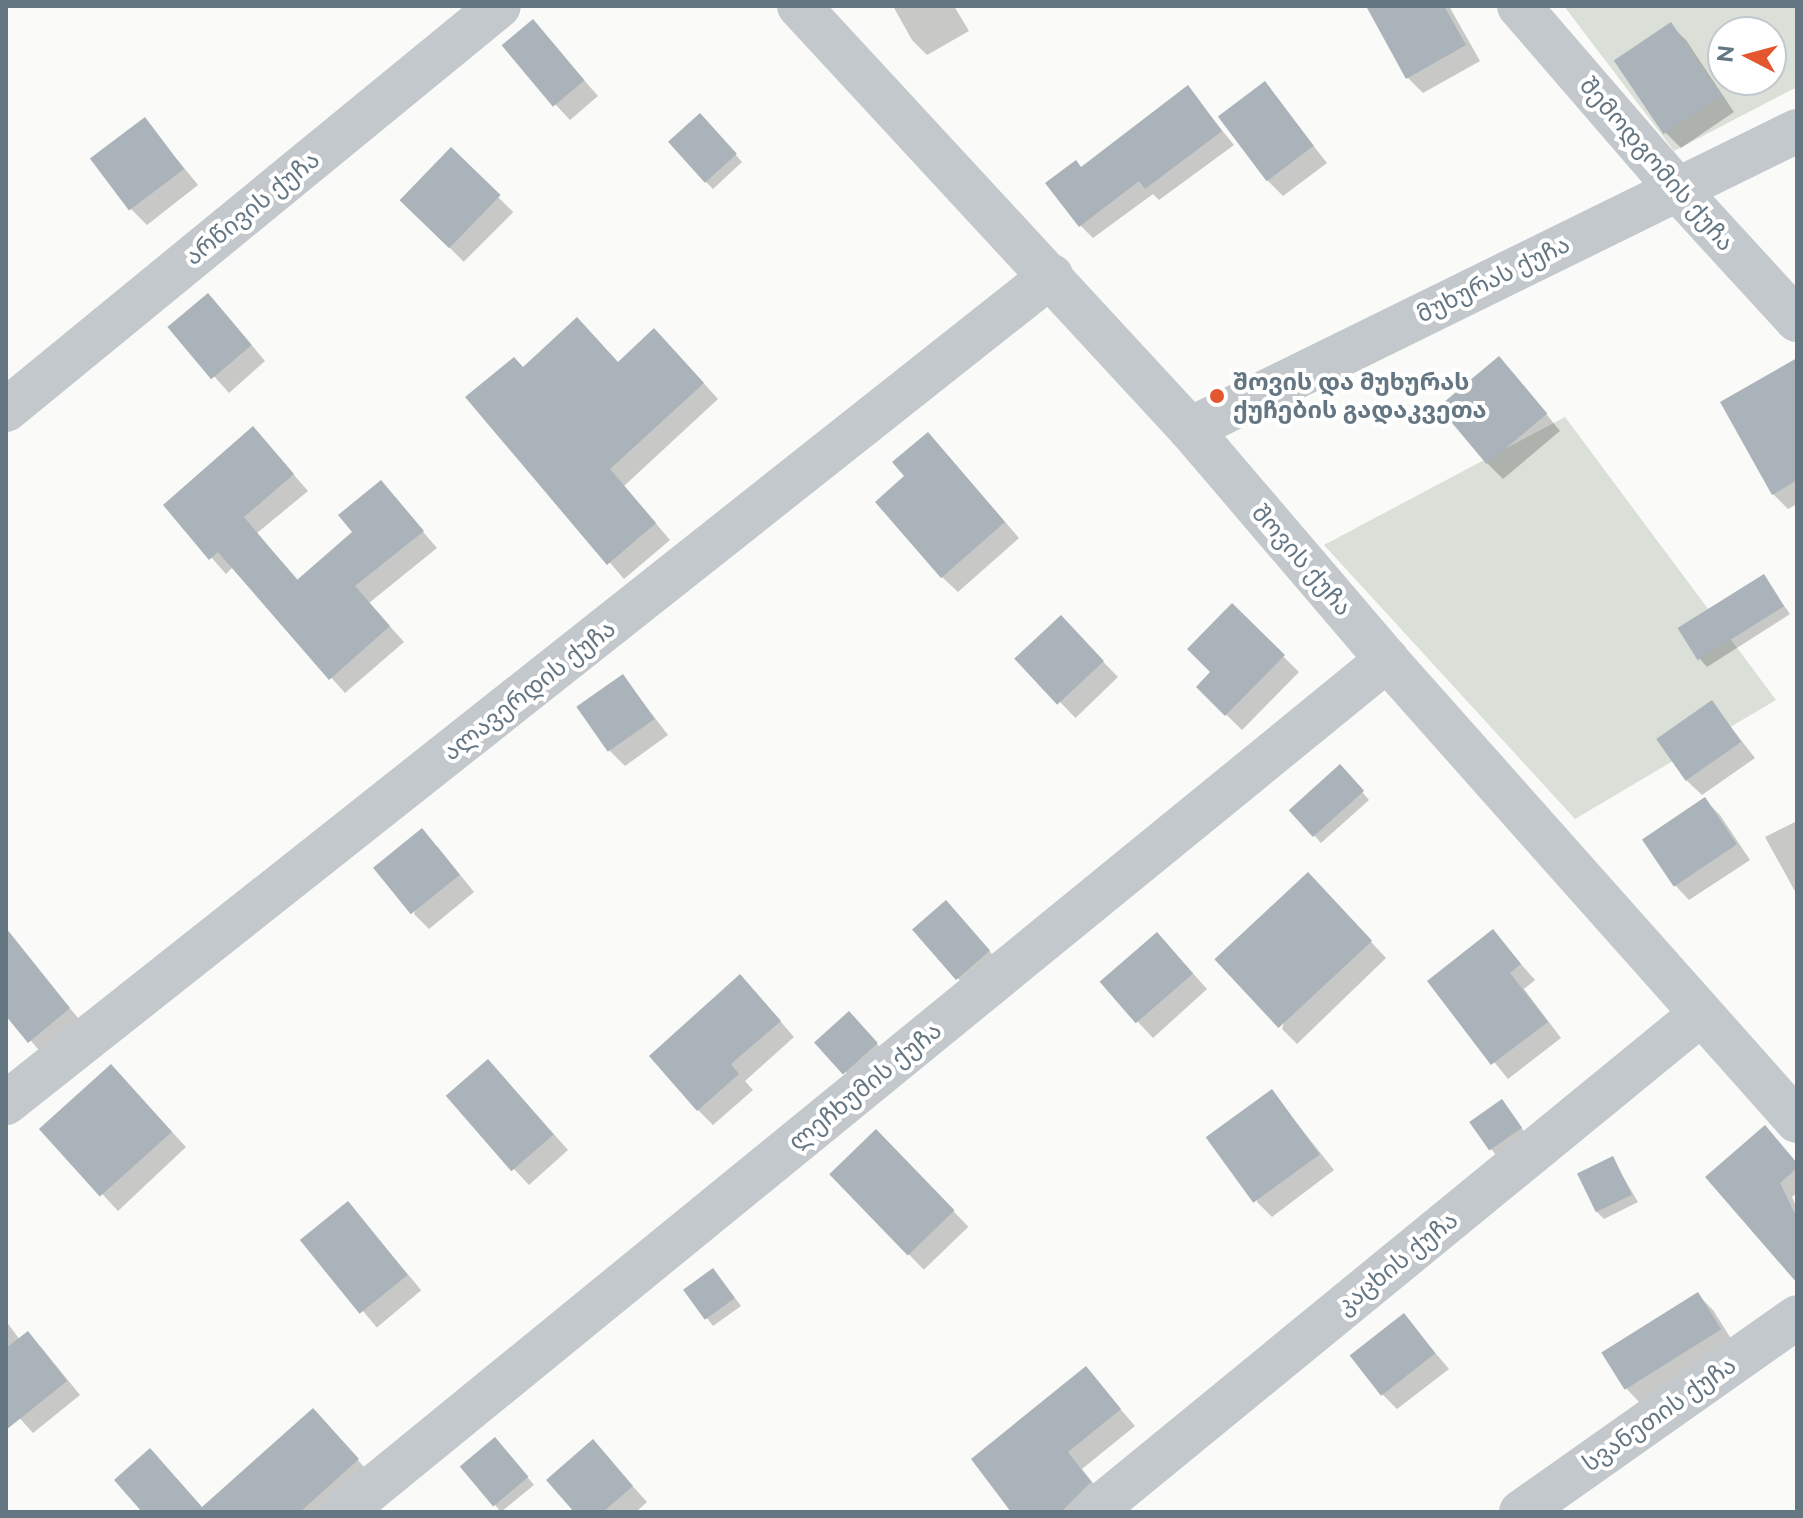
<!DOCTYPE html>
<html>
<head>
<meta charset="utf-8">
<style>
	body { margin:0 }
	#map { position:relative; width:1803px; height:1518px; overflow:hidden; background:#fafaf8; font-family:Raleway,"Noto Sans Georgian",sans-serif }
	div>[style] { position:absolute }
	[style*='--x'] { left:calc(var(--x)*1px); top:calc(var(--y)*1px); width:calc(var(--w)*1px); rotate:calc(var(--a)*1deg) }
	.green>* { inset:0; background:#dadfd7 }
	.shadow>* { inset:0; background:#0003; transform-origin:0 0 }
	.building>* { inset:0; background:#aab3b9; transform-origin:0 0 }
	.minor>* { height:44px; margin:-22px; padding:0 22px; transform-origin:22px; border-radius:22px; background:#c3c8cc }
	.dots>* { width:22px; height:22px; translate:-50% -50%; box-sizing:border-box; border:4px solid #fff; border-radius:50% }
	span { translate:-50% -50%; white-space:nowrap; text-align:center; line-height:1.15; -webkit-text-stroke:8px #fff; paint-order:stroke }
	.street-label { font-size:24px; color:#657683 }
	.poi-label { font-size:24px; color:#657683; font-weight:700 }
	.left { translate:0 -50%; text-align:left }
	.frame { position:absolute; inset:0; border:8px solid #657683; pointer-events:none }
	.north { position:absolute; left:1707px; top:16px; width:80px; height:80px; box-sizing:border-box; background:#fff; border:2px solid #c1c8cd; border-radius:50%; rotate:276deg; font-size:22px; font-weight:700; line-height:32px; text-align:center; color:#657683 }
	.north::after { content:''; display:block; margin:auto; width:28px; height:36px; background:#e4572e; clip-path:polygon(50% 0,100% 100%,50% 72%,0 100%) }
</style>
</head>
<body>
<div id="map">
	<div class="green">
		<div style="clip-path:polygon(evenodd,1564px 6px,1797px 6px,1797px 87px,1674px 151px,1564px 6px,1723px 32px,1771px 32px,1771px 80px,1723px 80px,1723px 32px)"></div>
		<div style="clip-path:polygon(1565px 417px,1776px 700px,1575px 819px,1324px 545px)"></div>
	</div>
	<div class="shadow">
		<div style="clip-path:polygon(893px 6px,954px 6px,969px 31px,927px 55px,912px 40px)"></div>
		<div style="clip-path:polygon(1394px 6px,1449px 6px,1480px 61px,1423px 93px,1408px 78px)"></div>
		<div style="clip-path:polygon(533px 22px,598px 96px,570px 120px,555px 104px)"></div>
		<div style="clip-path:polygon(1670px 25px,1686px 40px,1734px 112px,1681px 148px,1665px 132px)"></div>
		<div style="clip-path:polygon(1265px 84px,1327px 163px,1283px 196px,1268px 181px)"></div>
		<div style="clip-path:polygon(1188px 88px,1234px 145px,1159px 200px,1153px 194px,1093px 238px,1080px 225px,1082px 169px)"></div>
		<div style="clip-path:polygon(144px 119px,198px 185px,147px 225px,131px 209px)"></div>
		<div style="clip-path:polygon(707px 122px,742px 162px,713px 189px,706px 182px)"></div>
		<div style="left:451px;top:150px;width:88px;height:70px;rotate:45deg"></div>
		<div style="clip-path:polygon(223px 311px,265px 361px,229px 393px,171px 328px)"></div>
		<div style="clip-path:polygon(670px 346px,718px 399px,624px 486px,670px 540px,624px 579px,468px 398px,523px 369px,618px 364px)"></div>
		<div style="clip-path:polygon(1514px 374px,1560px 431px,1503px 479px,1488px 464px)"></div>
		<div style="clip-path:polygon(1797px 377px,1797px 504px,1788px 509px,1773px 494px)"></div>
		<div style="clip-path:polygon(253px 428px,308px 491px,257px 533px,299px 581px,355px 532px,381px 483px,437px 548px,369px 603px,404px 642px,345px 693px,233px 567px,226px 574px,165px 505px)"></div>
		<div style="clip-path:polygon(943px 450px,1019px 538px,958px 592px,942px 577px,907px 476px)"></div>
		<div style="clip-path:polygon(1764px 577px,1790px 614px,1707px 667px,1700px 659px)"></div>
		<div style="clip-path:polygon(1232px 606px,1299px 672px,1242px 730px,1198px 687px,1213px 672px)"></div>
		<div style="left:1061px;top:618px;width:82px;height:59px;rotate:46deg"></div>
		<div style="clip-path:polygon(623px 676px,668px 735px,625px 766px,610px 751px)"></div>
		<div style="clip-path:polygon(1712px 703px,1755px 758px,1702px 795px,1686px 780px)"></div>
		<div style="clip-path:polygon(1347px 774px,1369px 800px,1321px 843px,1291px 809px)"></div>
		<div style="clip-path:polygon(1705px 800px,1720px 815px,1750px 860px,1689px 900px,1674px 884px)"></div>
		<div style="clip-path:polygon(1797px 821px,1797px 895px,1765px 837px)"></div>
		<div style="clip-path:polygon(437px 846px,474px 892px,429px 929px,414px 914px)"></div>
		<div style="clip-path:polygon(1323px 890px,1386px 958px,1297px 1044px,1282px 1029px)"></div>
		<div style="clip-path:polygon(961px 918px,1004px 968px,972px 994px,915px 930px)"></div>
		<div style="clip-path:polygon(1493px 932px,1535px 980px,1524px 989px,1561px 1038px,1508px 1079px,1429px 982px)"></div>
		<div style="clip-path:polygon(21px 950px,84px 1025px,44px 1056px,6px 1012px,6px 962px)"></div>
		<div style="clip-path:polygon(1172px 950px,1207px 989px,1153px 1038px,1138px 1022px)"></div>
		<div style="clip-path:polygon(755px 992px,794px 1037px,745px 1081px,753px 1090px,713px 1125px,698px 1110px)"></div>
		<div style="left:849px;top:1014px;width:51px;height:42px;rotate:47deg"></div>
		<div style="clip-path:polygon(503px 1077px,568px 1150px,529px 1185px,514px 1169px)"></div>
		<div style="clip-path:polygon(126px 1082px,186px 1147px,118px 1211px,43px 1130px)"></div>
		<div style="clip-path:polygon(1272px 1092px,1334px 1170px,1272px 1217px,1257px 1202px)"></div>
		<div style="left:1502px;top:1102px;width:43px;height:37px;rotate:53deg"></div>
		<div style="clip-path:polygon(1765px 1127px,1797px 1163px,1797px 1193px,1792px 1197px,1797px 1208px,1797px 1278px)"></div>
		<div style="left:876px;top:1131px;width:133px;height:62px;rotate:46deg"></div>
		<div style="clip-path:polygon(1612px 1158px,1638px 1202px,1604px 1219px,1597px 1212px)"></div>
		<div style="left:348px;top:1203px;width:114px;height:58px;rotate:50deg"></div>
		<div style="clip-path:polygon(720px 1278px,741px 1306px,713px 1326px,685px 1290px)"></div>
		<div style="clip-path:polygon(1698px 1295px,1713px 1310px,1735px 1345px,1640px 1403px,1625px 1387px)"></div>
		<div style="clip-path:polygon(1404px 1316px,1449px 1369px,1397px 1409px,1382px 1394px)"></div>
		<div style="clip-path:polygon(6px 1321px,20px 1340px,27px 1333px,41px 1347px,80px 1395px,33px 1433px,6px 1403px)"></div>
		<div style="clip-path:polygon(1086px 1369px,1135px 1426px,1082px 1469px,1105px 1498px,1090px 1512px,1014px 1512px)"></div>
		<div style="clip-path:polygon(328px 1426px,372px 1476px,332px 1512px,288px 1512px)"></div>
		<div style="clip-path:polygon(593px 1442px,647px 1502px,636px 1512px,577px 1512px)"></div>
		<div style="clip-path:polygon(502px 1447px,534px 1485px,501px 1512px,463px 1467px)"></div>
	</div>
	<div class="building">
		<div style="clip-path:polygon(1366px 6px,1444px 6px,1466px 45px,1406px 79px)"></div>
		<div style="left:533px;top:19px;width:80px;height:41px;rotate:50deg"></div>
		<div style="left:1671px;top:22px;width:89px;height:69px;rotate:56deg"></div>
		<div style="left:1265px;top:81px;width:81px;height:59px;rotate:53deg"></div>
		<div style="clip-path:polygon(1188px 85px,1222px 131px,1145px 189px,1139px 181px,1079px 227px,1045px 183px,1076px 160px,1081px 167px)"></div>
		<div style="left:700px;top:113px;width:55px;height:43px;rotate:48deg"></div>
		<div style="left:145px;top:117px;width:65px;height:69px;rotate:53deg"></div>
		<div style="left:451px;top:147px;width:69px;height:74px;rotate:44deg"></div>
		<div style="left:208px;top:293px;width:68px;height:53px;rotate:50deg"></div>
		<div style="clip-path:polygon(577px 317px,618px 362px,654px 328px,704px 383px,610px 469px,656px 523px,607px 565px,465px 397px,514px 357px,523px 367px)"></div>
		<div style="left:1499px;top:356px;width:75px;height:79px;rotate:50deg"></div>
		<div style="clip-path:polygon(1797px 358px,1797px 480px,1772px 495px,1720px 402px)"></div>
		<div style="clip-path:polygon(253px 426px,294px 474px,244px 517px,297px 580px,352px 532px,338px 515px,381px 480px,424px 531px,355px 586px,390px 626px,329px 680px,218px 552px,209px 560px,163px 505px)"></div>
		<div style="clip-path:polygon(928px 432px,1005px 522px,941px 578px,875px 502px,904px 476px,892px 462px)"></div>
		<div style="left:1764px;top:574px;width:38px;height:102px;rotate:58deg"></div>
		<div style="clip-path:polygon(1232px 603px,1285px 655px,1225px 716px,1196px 687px,1210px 672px,1187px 649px)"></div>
		<div style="left:1061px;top:615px;width:63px;height:64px;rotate:47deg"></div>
		<div style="left:623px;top:674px;width:55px;height:57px;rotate:55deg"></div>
		<div style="left:1712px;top:700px;width:51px;height:68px;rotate:55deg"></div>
		<div style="left:1340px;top:764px;width:36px;height:69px;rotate:48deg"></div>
		<div style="left:1705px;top:797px;width:57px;height:76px;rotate:56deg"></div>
		<div style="left:422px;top:828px;width:60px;height:63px;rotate:51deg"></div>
		<div style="left:1308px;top:872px;width:94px;height:128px;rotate:47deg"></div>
		<div style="left:946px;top:900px;width:67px;height:45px;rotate:49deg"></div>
		<div style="clip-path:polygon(6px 928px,70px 1008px,28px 1043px,6px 1016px)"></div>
		<div style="clip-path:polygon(1493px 929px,1521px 964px,1510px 973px,1548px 1022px,1491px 1065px,1427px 981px)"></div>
		<div style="left:1157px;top:932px;width:55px;height:76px;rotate:49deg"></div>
		<div style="clip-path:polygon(740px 974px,781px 1021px,731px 1064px,739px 1074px,697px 1111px,649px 1056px)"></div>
		<div style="left:849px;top:1011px;width:43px;height:47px;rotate:48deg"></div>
		<div style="left:488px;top:1059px;width:100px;height:56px;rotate:49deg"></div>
		<div style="left:111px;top:1064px;width:91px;height:97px;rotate:48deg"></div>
		<div style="left:1272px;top:1089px;width:81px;height:82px;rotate:54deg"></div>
		<div style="left:1502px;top:1099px;width:35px;height:40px;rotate:55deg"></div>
		<div style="clip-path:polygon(1765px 1125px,1797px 1163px,1797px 1168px,1780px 1183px,1797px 1218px,1797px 1283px,1705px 1177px)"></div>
		<div style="left:876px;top:1129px;width:113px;height:65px;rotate:46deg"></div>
		<div style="left:1613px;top:1156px;width:43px;height:40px;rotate:64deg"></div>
		<div style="left:348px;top:1201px;width:95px;height:62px;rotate:51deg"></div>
		<div style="left:713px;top:1268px;width:37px;height:37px;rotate:54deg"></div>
		<div style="left:1698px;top:1292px;width:44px;height:114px;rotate:58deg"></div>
		<div style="left:1404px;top:1313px;width:51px;height:69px;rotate:52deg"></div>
		<div style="clip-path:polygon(28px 1331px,67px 1381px,6px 1430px,6px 1348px)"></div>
		<div style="clip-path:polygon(1086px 1366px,1121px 1409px,1068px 1452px,1091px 1482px,1061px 1512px,1011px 1512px,971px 1459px)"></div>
		<div style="clip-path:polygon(313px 1408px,359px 1459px,300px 1512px,142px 1512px,114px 1480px,150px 1448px,202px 1507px)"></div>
		<div style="left:495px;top:1437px;width:52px;height:46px;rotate:50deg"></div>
		<div style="clip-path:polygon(593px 1439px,633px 1486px,603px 1512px,574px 1512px,546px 1480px)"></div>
	</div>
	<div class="minor">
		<div style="--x:799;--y:6;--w:576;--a:47.25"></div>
		<div style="--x:1190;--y:429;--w:304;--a:49.5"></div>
		<div style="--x:1387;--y:660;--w:617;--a:48.35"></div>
		<div style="--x:1519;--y:6;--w:240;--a:49.2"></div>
		<div style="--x:1676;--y:188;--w:179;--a:47.5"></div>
		<div style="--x:6;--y:410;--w:637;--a:-39.33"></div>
		<div style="--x:1190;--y:429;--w:676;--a:-26.15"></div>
		<div style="--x:6;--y:1103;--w:1333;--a:-38.36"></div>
		<div style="--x:343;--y:1512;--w:1348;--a:-39.22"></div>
		<div style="--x:1093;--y:1512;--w:786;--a:-39.32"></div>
		<div style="--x:1521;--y:1512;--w:338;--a:-35.2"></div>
	</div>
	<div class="dots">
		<div style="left:1217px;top:396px;background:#e4572e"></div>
	</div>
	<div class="street-label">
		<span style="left:1657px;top:164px;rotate:49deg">შემოდგომის ქუჩა</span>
		<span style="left:252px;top:208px;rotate:-39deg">არწივის ქუჩა</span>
		<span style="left:1493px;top:279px;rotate:-26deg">მუხურას ქუჩა</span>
		<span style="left:1302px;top:560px;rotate:49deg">შოვის ქუჩა</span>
		<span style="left:529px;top:690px;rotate:-38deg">ალავერდის ქუჩა</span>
		<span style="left:865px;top:1086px;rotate:-39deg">ლეჩხუმის ქუჩა</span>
		<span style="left:1397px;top:1263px;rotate:-39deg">კაცხის ქუჩა</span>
		<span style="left:1659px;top:1414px;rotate:-35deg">სვანეთის ქუჩა</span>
	</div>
	<div class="poi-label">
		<span class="left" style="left:1233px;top:396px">შოვის და მუხურას<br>ქუჩების გადაკვეთა</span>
	</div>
	<div class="frame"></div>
	<div class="north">N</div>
</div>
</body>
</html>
